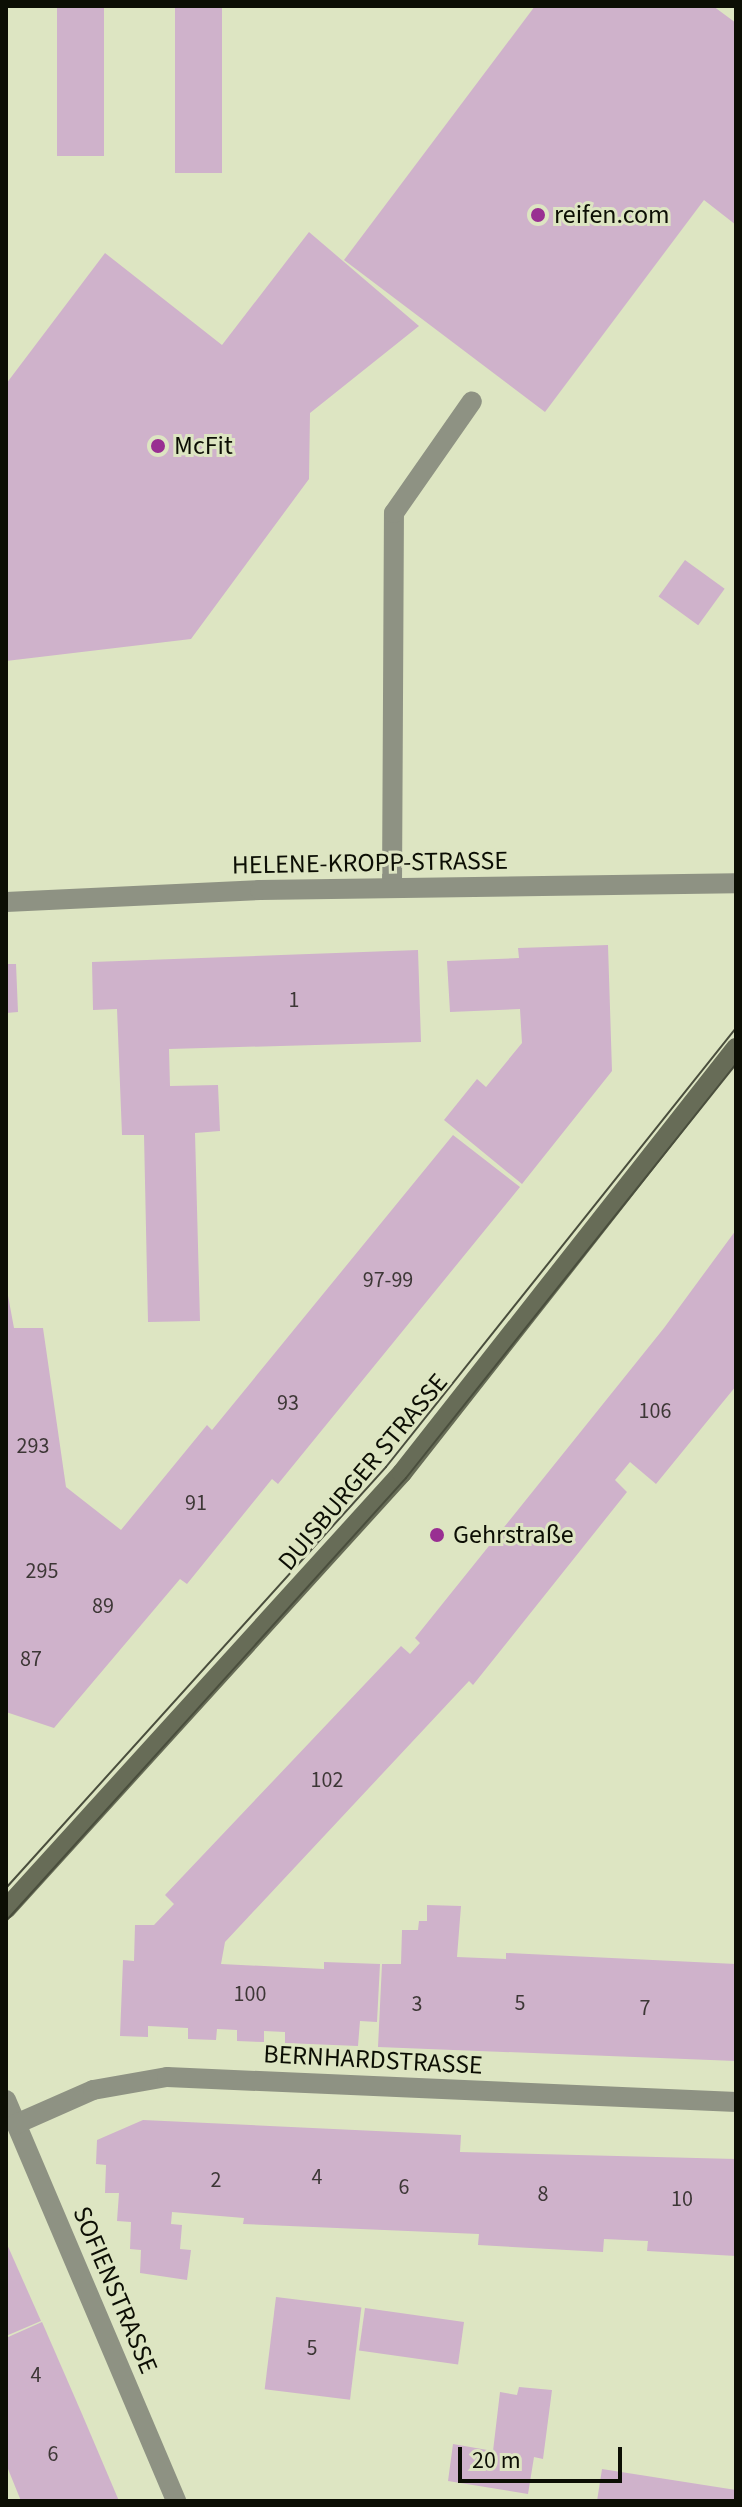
<!DOCTYPE html>
<html>
<head>
<meta charset="utf-8">
<style>
	body { margin:0 }
	#map { position:relative; width:742px; height:2507px; overflow:hidden; background:#dde5c2; font-family:"Source Sans 3",sans-serif }
	div>[style] { position:absolute }
	[style*='--x'] { left:calc(var(--x)*1px); top:calc(var(--y)*1px); width:calc(var(--w)*1px); rotate:calc(var(--a)*1deg) }
	.building>* { inset:0; background:#cfb2cb; transform-origin:0 0 }
	.service>* { height:20px; margin:-10px; padding:0 10px; transform-origin:10px; border-radius:10px; background:#8e9283 }
	.minor>* { height:20px; margin:-10px; padding:0 10px; transform-origin:10px; border-radius:10px; background:#8e9283 }
	.secondary>* { height:20px; margin:-10px; padding:0 10px; transform-origin:10px; border-radius:10px; background:#676c57 }
	.tram>* { height:2px; margin:-1px; padding:0 1px; transform-origin:1px; border-radius:1px; background:#4a4e3d }
	.dots>* { width:22px; height:22px; translate:-50% -50%; box-sizing:border-box; border:4px solid #dde5c2; border-radius:50% }
	span { translate:-50% -50%; white-space:nowrap; text-align:center; line-height:1.15; -webkit-text-stroke:6px #dde5c2; paint-order:stroke }
	.number-label { font-size:22px; color:#3d3736 }
	.number-label span { -webkit-text-stroke-width:0 }
	.poi-label { font-size:26px; color:#0c0e04 }
	.left { translate:0 -50%; text-align:left }
	.street-label { font-size:26px; color:#0c0e04 }
	.frame { position:absolute; inset:0; border:8px solid #0c0e04; pointer-events:none }
	.scale { position:absolute; left:458px; top:2447px; width:164px; height:36px; box-sizing:border-box; border:4px solid #0c0e04; border-top:0; padding-left:10px; font-size:24px; line-height:28px; white-space:nowrap; color:#0c0e04; -webkit-text-stroke:6px #dde5c2; paint-order:stroke }
</style>
</head>
<body>
<div id="map">
	<div class="building">
		<div style="left:57px;top:6px;width:47px;height:150px"></div>
		<div style="left:175px;top:6px;width:47px;height:167px"></div>
		<div style="clip-path:polygon(535px 6px,713px 6px,736px 23px,736px 225px,704px 200px,545px 412px,344px 260px)"></div>
		<div style="clip-path:polygon(309px 232px,419px 326px,310px 413px,309px 479px,191px 639px,6px 661px,6px 384px,105px 253px,222px 345px)"></div>
		<div style="left:685px;top:560px;width:49px;height:45px;rotate:36deg"></div>
		<div style="clip-path:polygon(608px 945px,612px 1071px,522px 1184px,444px 1120px,477px 1079px,486px 1087px,522px 1043px,520px 1009px,450px 1012px,447px 961px,519px 958px,518px 948px)"></div>
		<div style="clip-path:polygon(418px 950px,421px 1042px,169px 1049px,170px 1086px,218px 1085px,220px 1131px,195px 1133px,200px 1321px,148px 1322px,144px 1135px,122px 1135px,117px 1009px,93px 1010px,92px 962px)"></div>
		<div style="clip-path:polygon(6px 964px,16px 964px,18px 1012px,6px 1013px)"></div>
		<div style="clip-path:polygon(453px 1135px,520px 1187px,278px 1484px,272px 1479px,187px 1584px,180px 1579px,54px 1728px,6px 1712px,6px 1285px,14px 1328px,43px 1328px,66px 1487px,121px 1530px,207px 1425px,212px 1430px)"></div>
		<div style="clip-path:polygon(736px 1230px,736px 1386px,656px 1484px,630px 1462px,615px 1480px,627px 1492px,473px 1685px,469px 1681px,225px 1942px,221px 1964px,324px 1969px,324px 1962px,380px 1964px,377px 2022px,360px 2021px,358px 2046px,285px 2043px,285px 2032px,264px 2031px,264px 2042px,237px 2041px,237px 2030px,217px 2029px,216px 2040px,188px 2039px,188px 2028px,148px 2026px,148px 2037px,120px 2036px,123px 1960px,134px 1961px,135px 1925px,154px 1925px,174px 1904px,165px 1895px,401px 1646px,410px 1654px,420px 1643px,415px 1638px,664px 1328px)"></div>
		<div style="clip-path:polygon(427px 1905px,461px 1906px,457px 1957px,506px 1959px,506px 1953px,736px 1964px,736px 2061px,378px 2047px,382px 1964px,401px 1964px,402px 1930px,418px 1930px,419px 1921px,427px 1921px)"></div>
		<div style="clip-path:polygon(143px 2120px,461px 2135px,460px 2152px,736px 2159px,736px 2256px,647px 2251px,648px 2241px,604px 2239px,603px 2252px,478px 2245px,479px 2234px,243px 2224px,244px 2218px,172px 2212px,171px 2224px,182px 2225px,180px 2249px,191px 2250px,187px 2280px,140px 2273px,141px 2250px,130px 2249px,131px 2222px,117px 2221px,119px 2193px,105px 2193px,106px 2165px,96px 2164px,97px 2140px)"></div>
		<div style="clip-path:polygon(6px 2242px,41px 2321px,6px 2336px)"></div>
		<div style="left:276px;top:2297px;width:86px;height:93px;rotate:7deg"></div>
		<div style="left:365px;top:2308px;width:100px;height:43px;rotate:8deg"></div>
		<div style="clip-path:polygon(42px 2322px,82px 2414px,119px 2501px,21px 2501px,6px 2464px,6px 2338px)"></div>
		<div style="clip-path:polygon(519px 2387px,552px 2390px,543px 2459px,534px 2457px,528px 2494px,448px 2481px,453px 2444px,493px 2451px,500px 2392px,517px 2395px)"></div>
		<div style="clip-path:polygon(602px 2469px,736px 2490px,736px 2501px,597px 2501px)"></div>
	</div>
	<div class="service">
		<div style="--x:392;--y:888;--w:375;--a:-89.7"></div>
		<div style="--x:394;--y:513;--w:136;--a:-55.1"></div>
	</div>
	<div class="minor">
		<div style="--x:6;--y:902;--w:254;--a:-2.7"></div>
		<div style="--x:260;--y:890;--w:476;--a:-0.8"></div>
		<div style="--x:6;--y:2100;--w:436;--a:67"></div>
		<div style="--x:16;--y:2124;--w:84;--a:-23.8"></div>
		<div style="--x:93;--y:2090;--w:75;--a:-10"></div>
		<div style="--x:167;--y:2077;--w:570;--a:2.52"></div>
	</div>
	<div class="secondary">
		<div style="--x:6;--y:1909;--w:589;--a:-47.75"></div>
		<div style="--x:402;--y:1473;--w:541;--a:-51.84"></div>
	</div>
	<div class="tram">
		<div style="--x:6;--y:1888;--w:567;--a:-47.93"></div>
		<div style="--x:386;--y:1467;--w:561;--a:-51.44"></div>
		<div style="--x:6;--y:1921;--w:597;--a:-47.92"></div>
		<div style="--x:406;--y:1478;--w:529;--a:-51.44"></div>
	</div>
	<div class="dots">
		<div style="left:538px;top:215px;background:#992f92"></div>
		<div style="left:158px;top:446px;background:#992f92"></div>
		<div style="left:437px;top:1535px;background:#992f92"></div>
	</div>
	<div class="number-label">
		<span style="left:294px;top:1001px">1</span>
		<span style="left:388px;top:1281px">97-99</span>
		<span style="left:288px;top:1404px">93</span>
		<span style="left:655px;top:1412px">106</span>
		<span style="left:33px;top:1447px">293</span>
		<span style="left:196px;top:1504px">91</span>
		<span style="left:42px;top:1572px">295</span>
		<span style="left:103px;top:1607px">89</span>
		<span style="left:31px;top:1660px">87</span>
		<span style="left:327px;top:1781px">102</span>
		<span style="left:250px;top:1995px">100</span>
		<span style="left:520px;top:2004px">5</span>
		<span style="left:417px;top:2005px">3</span>
		<span style="left:645px;top:2009px">7</span>
		<span style="left:317px;top:2178px">4</span>
		<span style="left:216px;top:2181px">2</span>
		<span style="left:404px;top:2188px">6</span>
		<span style="left:543px;top:2195px">8</span>
		<span style="left:682px;top:2200px">10</span>
		<span style="left:312px;top:2349px">5</span>
		<span style="left:36px;top:2376px">4</span>
		<span style="left:53px;top:2455px">6</span>
	</div>
	<div class="poi-label">
		<span class="left" style="left:554px;top:215px">reifen.com</span>
		<span class="left" style="left:174px;top:446px">McFit</span>
		<span class="left" style="left:453px;top:1535px">Gehrstraße</span>
	</div>
	<div class="street-label">
		<span style="left:370px;top:863px;rotate:-1deg">HELENE-KROPP-STRASSE</span>
		<span style="left:363px;top:1472px;rotate:-50deg">DUISBURGER STRASSE</span>
		<span style="left:373px;top:2060px;rotate:3deg">BERNHARDSTRASSE</span>
		<span style="left:115px;top:2290px;rotate:67deg">SOFIENSTRASSE</span>
	</div>
	<div class="frame"></div>
	<div class="scale">20 m</div>
</div>
</body>
</html>
